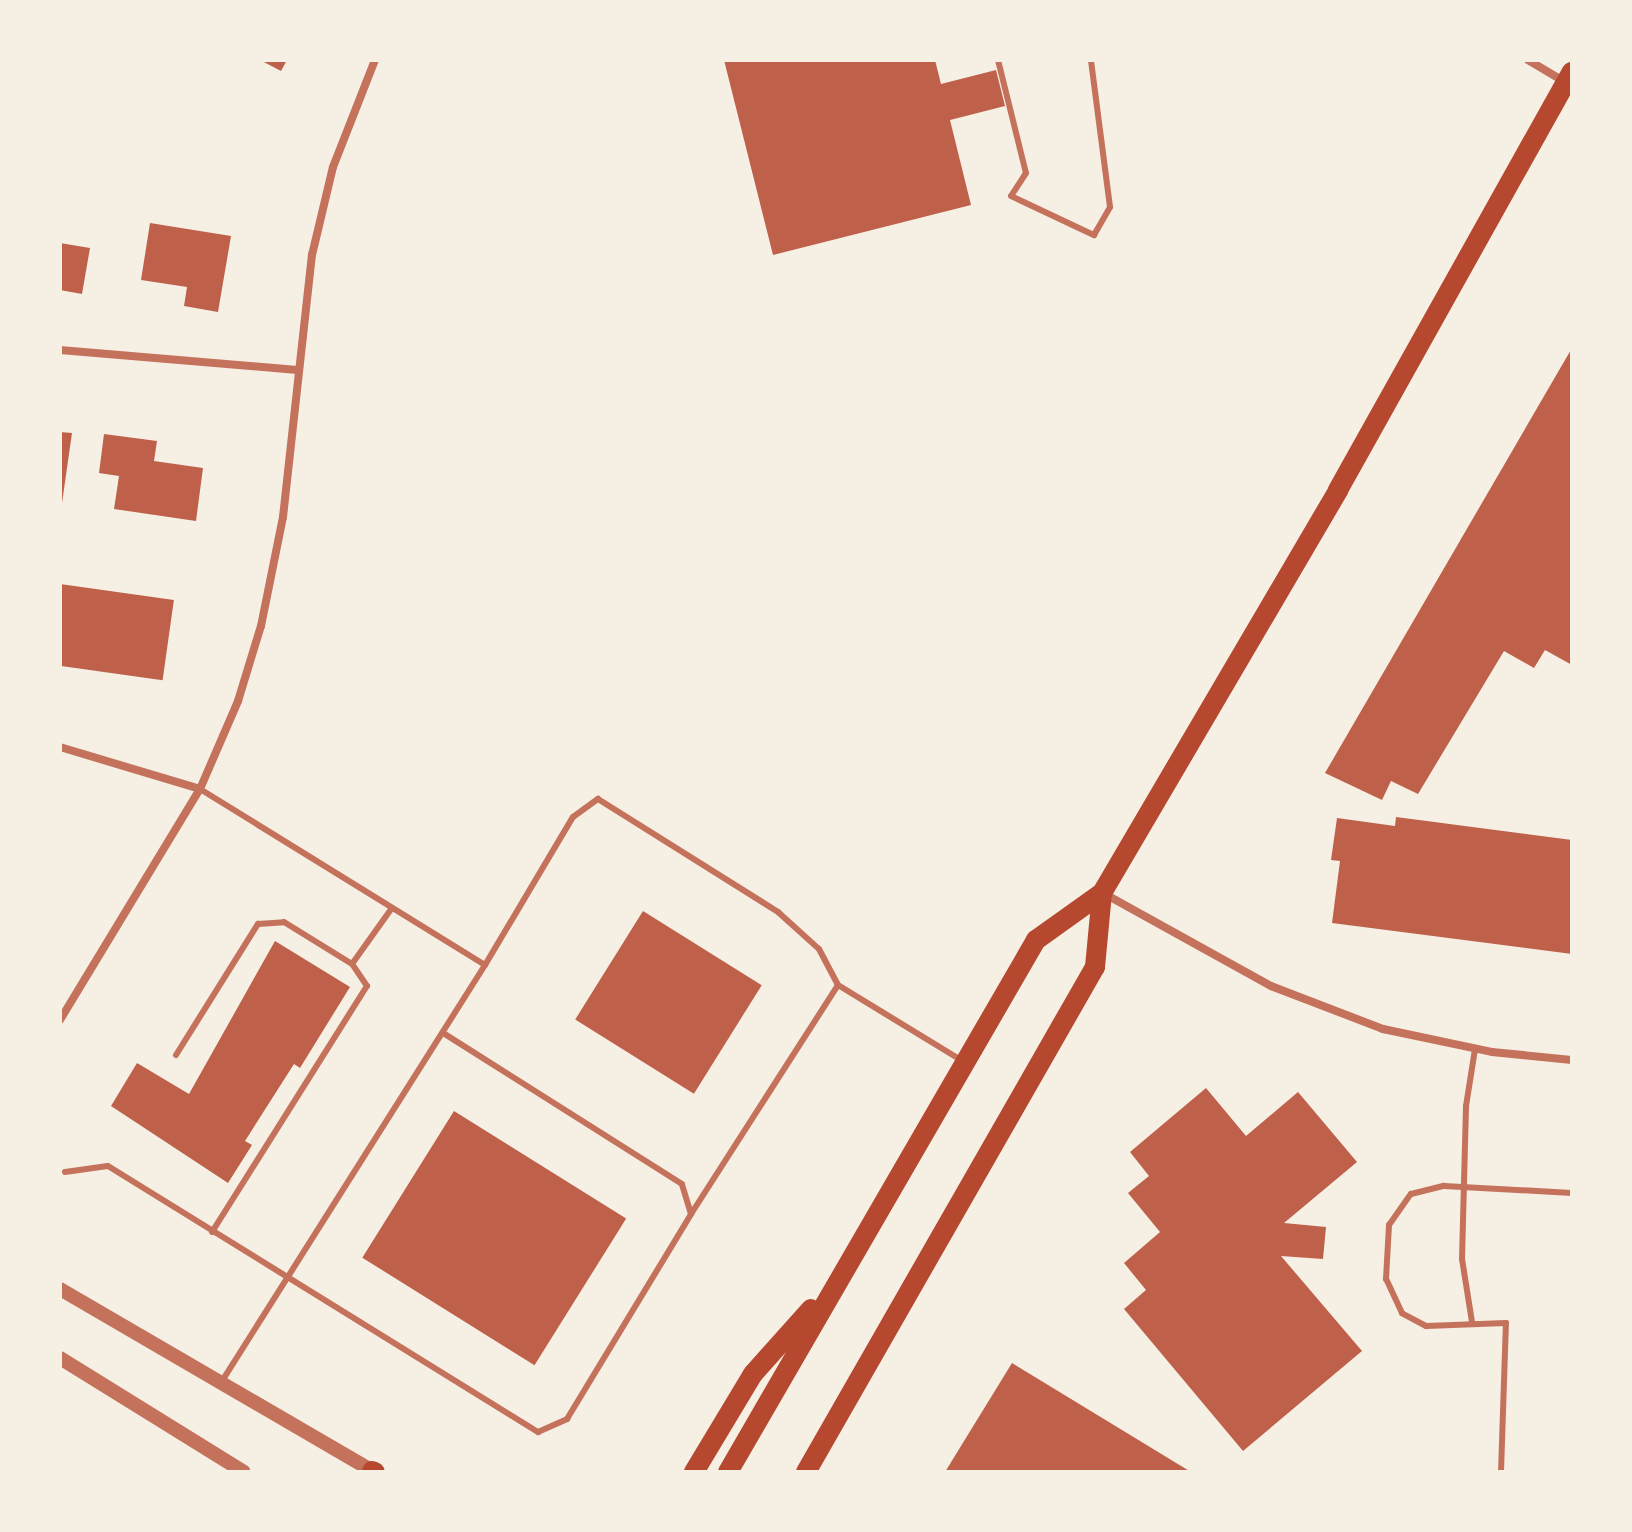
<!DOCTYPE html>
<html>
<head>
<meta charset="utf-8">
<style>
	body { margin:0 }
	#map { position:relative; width:1632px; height:1532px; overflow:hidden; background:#f6efe4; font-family:Rubik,sans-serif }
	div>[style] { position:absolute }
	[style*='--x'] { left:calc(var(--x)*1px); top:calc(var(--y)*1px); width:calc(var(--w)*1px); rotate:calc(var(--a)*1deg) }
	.building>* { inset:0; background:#bf614a; transform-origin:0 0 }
	.service>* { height:6px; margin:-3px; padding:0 3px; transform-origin:3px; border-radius:3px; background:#c5725c }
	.minor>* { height:8px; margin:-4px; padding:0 4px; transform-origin:4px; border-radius:4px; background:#c5725c }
	.tertiary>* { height:14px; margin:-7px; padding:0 7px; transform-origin:7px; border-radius:7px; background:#c5725c }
	.primary>* { height:20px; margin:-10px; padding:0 10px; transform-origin:10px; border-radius:10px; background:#b5482f }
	span { translate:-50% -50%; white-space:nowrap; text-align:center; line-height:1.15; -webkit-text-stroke:7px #f6efe4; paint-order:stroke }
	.frame { position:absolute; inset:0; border:62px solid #f6efe4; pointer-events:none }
</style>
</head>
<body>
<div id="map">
	<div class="building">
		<div style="clip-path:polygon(260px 60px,287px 60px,281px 71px)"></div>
		<div style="clip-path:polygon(724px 60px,935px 60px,941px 84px,996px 70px,1005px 106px,950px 120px,971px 205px,773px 255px)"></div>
		<div style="clip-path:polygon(150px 223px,231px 236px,218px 312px,184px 306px,187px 287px,141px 280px)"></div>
		<div style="clip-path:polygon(60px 243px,90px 248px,82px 294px,60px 290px)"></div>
		<div style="clip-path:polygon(1572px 348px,1572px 665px,1545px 650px,1534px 668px,1504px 651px,1418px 794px,1391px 781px,1382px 800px,1325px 773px)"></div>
		<div style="clip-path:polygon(60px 432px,72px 433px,62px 503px,60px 502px)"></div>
		<div style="clip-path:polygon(104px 434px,157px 441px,154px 461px,203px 468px,196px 521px,114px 509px,119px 476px,99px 473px)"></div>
		<div style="left:60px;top:584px;width:115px;height:81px;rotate:8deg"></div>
		<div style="clip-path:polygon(1396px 817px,1572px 840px,1572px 954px,1332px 923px,1340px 861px,1331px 860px,1337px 818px,1395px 826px)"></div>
		<div style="left:643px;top:911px;width:140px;height:128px;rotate:32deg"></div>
		<div style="clip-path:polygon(275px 941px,350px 987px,300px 1068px,294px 1064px,245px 1141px,252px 1145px,228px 1183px,111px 1106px,137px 1063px,189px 1094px)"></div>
		<div style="clip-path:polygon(1206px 1088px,1246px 1136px,1298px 1092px,1357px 1162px,1284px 1223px,1326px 1227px,1323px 1259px,1281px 1256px,1362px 1351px,1243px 1451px,1124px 1309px,1146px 1290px,1124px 1263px,1160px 1232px,1128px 1193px,1149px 1176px,1130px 1152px)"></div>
		<div style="left:454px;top:1111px;width:203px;height:173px;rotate:32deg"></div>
		<div style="clip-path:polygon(1012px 1363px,1191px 1472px,945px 1472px)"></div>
	</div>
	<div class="service">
		<div style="--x:998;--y:60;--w:116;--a:76.1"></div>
		<div style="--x:1026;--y:173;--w:27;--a:123"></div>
		<div style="--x:1011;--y:196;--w:92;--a:25.2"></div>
		<div style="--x:1094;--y:235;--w:32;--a:-60"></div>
		<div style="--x:1110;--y:207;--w:148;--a:-97.4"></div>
		<div style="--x:200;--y:789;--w:335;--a:31.7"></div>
		<div style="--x:485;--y:965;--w:494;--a:122.3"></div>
		<div style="--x:485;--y:965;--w:172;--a:-59.3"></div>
		<div style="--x:573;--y:817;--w:31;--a:-36"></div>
		<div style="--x:598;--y:799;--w:213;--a:32.1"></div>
		<div style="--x:778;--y:912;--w:55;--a:42.1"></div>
		<div style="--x:819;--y:949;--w:41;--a:62.2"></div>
		<div style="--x:176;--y:1055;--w:155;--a:-58"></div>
		<div style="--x:258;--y:924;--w:26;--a:-4"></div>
		<div style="--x:284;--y:922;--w:80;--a:31.7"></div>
		<div style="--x:352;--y:964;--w:69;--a:-54.5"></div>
		<div style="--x:65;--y:1172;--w:43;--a:-7.9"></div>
		<div style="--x:108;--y:1166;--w:506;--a:31.74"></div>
		<div style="--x:538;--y:1432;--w:32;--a:-24"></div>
		<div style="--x:567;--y:1419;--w:240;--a:-58.8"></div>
		<div style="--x:691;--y:1214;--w:31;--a:-107"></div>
		<div style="--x:682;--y:1184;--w:280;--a:-147.7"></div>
		<div style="--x:691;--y:1214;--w:272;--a:-57.3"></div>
		<div style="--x:838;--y:985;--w:144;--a:31.4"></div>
		<div style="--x:212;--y:1232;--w:291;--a:-57.8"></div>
		<div style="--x:367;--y:986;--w:27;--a:-124"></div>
		<div style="--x:1472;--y:1322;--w:64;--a:-99"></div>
		<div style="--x:1462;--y:1259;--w:153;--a:-88.5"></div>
		<div style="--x:1466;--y:1106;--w:58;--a:-81"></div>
		<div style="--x:1501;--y:1472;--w:149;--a:-88.1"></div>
		<div style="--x:1506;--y:1323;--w:80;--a:177.9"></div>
		<div style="--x:1426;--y:1326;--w:27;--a:-152"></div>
		<div style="--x:1402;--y:1313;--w:38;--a:-115"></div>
		<div style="--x:1386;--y:1279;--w:54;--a:-86.8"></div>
		<div style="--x:1389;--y:1225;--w:38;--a:-55"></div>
		<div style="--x:1411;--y:1194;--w:34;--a:-14"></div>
		<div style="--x:1444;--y:1186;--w:128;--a:3.1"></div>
	</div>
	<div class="minor">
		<div style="--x:1528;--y:60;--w:43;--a:30.7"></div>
		<div style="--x:60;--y:350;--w:238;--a:4.8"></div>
		<div style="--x:60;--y:747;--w:146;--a:16.7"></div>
		<div style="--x:1103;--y:893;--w:192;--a:29"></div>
		<div style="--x:1271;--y:986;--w:120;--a:21"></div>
		<div style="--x:1383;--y:1029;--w:111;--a:11.9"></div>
		<div style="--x:1492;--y:1052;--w:80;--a:5.7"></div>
		<div style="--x:60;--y:1020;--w:270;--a:-58.8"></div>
		<div style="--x:200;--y:789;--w:96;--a:-66.6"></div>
		<div style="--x:238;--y:701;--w:78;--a:-73"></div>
		<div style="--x:261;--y:626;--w:111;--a:-78.6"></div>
		<div style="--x:283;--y:517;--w:264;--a:-83.7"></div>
		<div style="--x:312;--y:255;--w:90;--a:-76.6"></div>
		<div style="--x:333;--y:167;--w:115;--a:-68.6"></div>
	</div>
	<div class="tertiary">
		<div style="--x:60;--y:1289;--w:363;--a:30.2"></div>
		<div style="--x:60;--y:1358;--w:216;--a:31.8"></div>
	</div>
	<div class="primary">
		<div style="--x:372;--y:1471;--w:3;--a:18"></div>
		<div style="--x:694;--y:1472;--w:114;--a:-59"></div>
		<div style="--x:753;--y:1374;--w:87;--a:-48.3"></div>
		<div style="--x:728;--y:1472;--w:615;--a:-59.93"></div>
		<div style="--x:1036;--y:940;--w:81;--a:-35.5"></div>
		<div style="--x:1102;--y:893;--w:467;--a:-59.6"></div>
		<div style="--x:1338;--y:490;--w:479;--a:-60.8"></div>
		<div style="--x:806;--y:1472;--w:582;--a:-60.22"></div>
		<div style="--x:1095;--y:967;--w:74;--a:-84.6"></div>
	</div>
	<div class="frame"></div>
</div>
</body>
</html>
